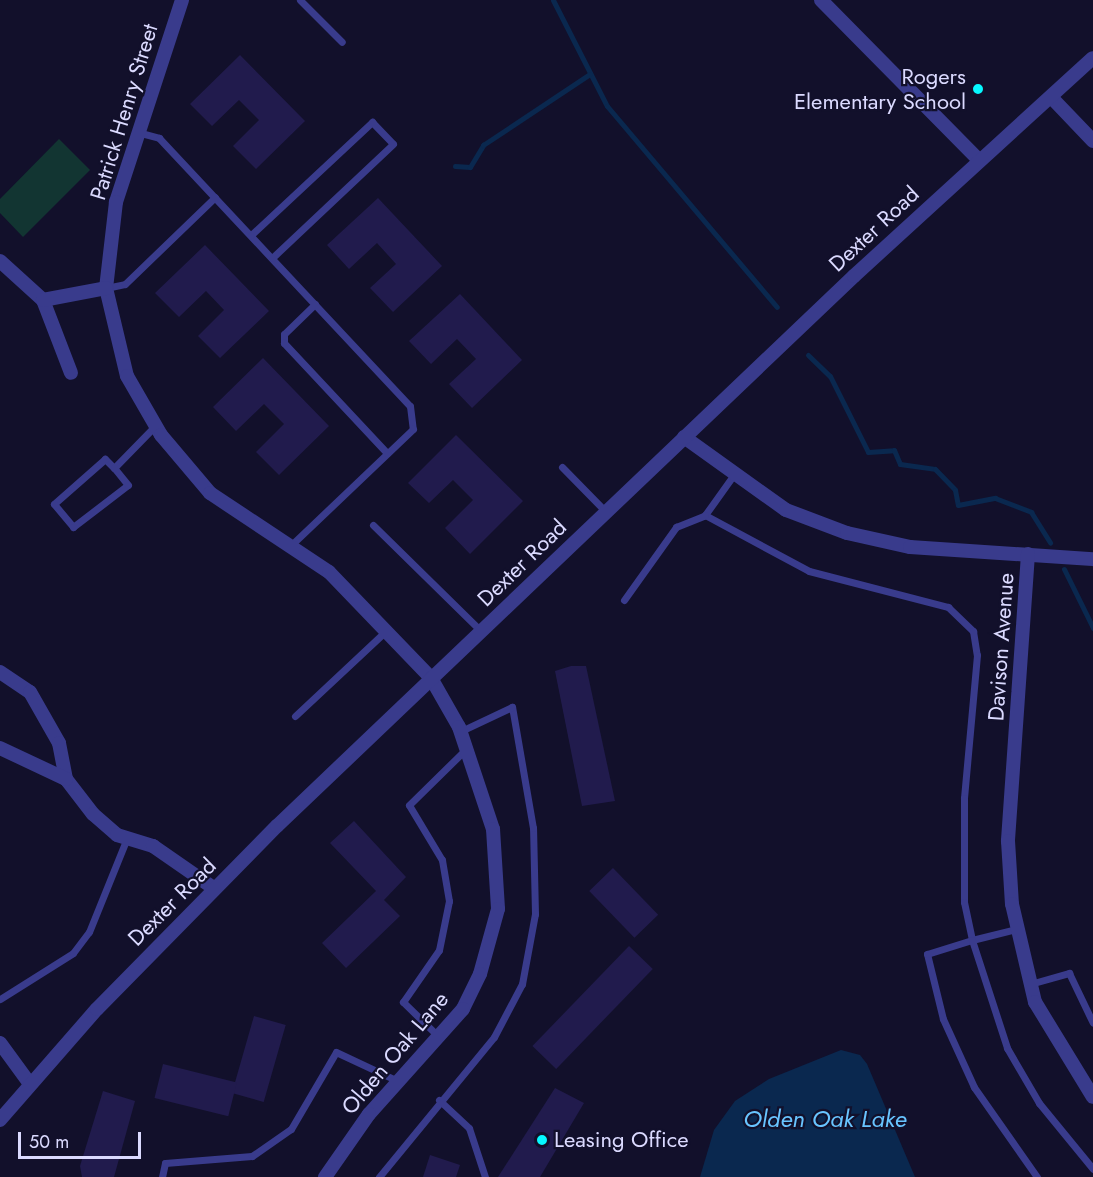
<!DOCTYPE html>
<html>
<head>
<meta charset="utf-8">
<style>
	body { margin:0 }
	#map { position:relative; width:1093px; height:1177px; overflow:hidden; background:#12102b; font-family:Jost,sans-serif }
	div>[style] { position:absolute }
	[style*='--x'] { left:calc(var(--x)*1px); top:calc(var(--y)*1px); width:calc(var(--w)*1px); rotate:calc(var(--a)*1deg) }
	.green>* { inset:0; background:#123532 }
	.water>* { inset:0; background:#0a284f }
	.stream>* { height:5px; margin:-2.5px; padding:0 2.5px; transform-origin:2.5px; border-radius:2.5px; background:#0a284f }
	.building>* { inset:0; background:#211b4d; transform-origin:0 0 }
	.service>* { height:7px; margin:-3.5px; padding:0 3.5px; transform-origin:3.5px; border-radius:3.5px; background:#393b8c }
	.minor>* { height:14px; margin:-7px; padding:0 7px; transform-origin:7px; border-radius:7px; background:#393b8c }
	.dots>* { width:16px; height:16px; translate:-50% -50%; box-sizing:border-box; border:3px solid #12102b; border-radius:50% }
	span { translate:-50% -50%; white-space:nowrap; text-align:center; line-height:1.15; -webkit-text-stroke:4.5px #12102b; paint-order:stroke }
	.poi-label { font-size:22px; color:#dbdaff }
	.right { translate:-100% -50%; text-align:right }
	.left { translate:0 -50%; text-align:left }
	.street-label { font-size:22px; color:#dbdaff }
	.water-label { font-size:24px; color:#68c4ff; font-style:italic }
	.scale { position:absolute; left:18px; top:1132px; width:123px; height:27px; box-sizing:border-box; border:3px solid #dbdaff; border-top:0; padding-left:8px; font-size:18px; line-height:21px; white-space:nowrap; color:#dbdaff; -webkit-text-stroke:4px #12102b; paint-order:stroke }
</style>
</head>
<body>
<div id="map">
	<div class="green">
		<div style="clip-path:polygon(59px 139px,90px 170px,23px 237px,0 213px,0 199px)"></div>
	</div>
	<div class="water">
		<div style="clip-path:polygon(841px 1050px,860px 1055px,867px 1064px,915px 1177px,700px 1177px,714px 1130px,735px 1101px,769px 1079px)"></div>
	</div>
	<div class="stream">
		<div style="--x:553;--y:0;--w:119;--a:63"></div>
		<div style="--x:607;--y:106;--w:263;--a:49.8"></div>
		<div style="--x:455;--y:166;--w:15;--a:4"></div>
		<div style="--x:470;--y:167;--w:26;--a:-59"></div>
		<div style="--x:483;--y:145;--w:128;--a:-33.6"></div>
		<div style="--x:808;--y:355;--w:30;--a:44"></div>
		<div style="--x:830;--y:376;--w:85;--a:63.4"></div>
		<div style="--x:868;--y:452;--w:26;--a:-4"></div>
		<div style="--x:894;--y:450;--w:15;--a:67"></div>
		<div style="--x:900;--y:464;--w:35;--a:8"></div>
		<div style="--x:935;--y:469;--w:29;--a:46"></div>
		<div style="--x:955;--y:490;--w:15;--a:79"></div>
		<div style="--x:958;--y:505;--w:38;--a:-11"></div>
		<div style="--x:995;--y:498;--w:39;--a:21"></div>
		<div style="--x:1031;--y:512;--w:36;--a:58"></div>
		<div style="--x:1064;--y:569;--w:66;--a:63.8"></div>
	</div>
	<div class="building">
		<div style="clip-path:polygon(240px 55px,305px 121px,256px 169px,233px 146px,259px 120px,239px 100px,212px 126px,190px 104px)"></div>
		<div style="clip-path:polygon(378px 198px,442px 266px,393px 312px,370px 288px,396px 264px,377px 243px,349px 269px,327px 245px)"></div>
		<div style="clip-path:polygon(205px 245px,269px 311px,220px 358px,198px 336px,224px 310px,206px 291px,179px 317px,155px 293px)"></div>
		<div style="clip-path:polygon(460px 294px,522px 360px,472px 408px,449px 384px,476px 359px,457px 339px,431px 364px,409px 341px)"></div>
		<div style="clip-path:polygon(263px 358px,329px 426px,279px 475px,256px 452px,284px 424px,264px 404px,236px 431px,213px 407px)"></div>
		<div style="clip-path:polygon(456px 435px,523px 501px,470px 554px,445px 528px,473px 500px,453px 480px,429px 503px,408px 483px)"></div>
		<div style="clip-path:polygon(571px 666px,586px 666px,615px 801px,582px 806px,555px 671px)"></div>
		<div style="clip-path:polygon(354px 821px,406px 877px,384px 900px,400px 916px,346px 968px,322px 943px,376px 891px,330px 843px)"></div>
		<div style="left:613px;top:868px;width:65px;height:33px;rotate:46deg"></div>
		<div style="left:629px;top:946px;width:33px;height:139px;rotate:44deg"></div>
		<div style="left:254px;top:1016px;width:33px;height:80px;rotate:16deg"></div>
		<div style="left:163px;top:1064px;width:76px;height:35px;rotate:14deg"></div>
		<div style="clip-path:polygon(555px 1088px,584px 1103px,540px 1177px,498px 1177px)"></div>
		<div style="clip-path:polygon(103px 1091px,135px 1101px,114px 1177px,82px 1177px,80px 1166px)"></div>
		<div style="clip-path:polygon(430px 1155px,460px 1165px,456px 1177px,423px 1177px)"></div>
	</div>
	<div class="service">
		<div style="--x:300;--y:0;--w:59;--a:45"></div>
		<div style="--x:137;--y:132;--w:23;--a:15"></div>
		<div style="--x:159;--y:138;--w:367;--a:46.9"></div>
		<div style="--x:410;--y:406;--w:23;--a:83"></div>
		<div style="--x:413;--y:429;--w:170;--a:136.4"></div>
		<div style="--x:251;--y:235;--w:166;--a:-43"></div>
		<div style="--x:372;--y:122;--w:30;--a:46"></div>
		<div style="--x:393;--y:144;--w:166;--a:136.7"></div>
		<div style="--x:106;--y:288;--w:19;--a:-12"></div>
		<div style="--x:125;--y:284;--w:125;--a:-44"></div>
		<div style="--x:315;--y:304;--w:43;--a:135.9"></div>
		<div style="--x:284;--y:334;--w:9;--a:90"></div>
		<div style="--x:284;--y:343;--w:151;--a:46.9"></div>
		<div style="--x:562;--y:467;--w:63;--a:45.6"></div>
		<div style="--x:114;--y:468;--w:13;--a:-135"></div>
		<div style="--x:105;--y:459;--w:68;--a:138.6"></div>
		<div style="--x:54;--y:504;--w:30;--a:50"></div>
		<div style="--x:73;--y:527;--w:69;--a:-37.4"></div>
		<div style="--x:128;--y:485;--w:22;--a:-129"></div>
		<div style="--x:114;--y:468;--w:59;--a:-45.7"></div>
		<div style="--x:735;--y:473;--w:52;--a:125.5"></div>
		<div style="--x:705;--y:515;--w:118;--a:28.3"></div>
		<div style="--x:809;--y:571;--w:144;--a:14.5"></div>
		<div style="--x:948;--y:607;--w:35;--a:44"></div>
		<div style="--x:973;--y:631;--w:24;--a:81"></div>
		<div style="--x:977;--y:655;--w:144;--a:95.2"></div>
		<div style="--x:964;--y:798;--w:104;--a:90"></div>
		<div style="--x:964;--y:902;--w:39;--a:78"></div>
		<div style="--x:972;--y:940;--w:45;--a:-14"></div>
		<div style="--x:373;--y:525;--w:151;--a:44.5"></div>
		<div style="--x:624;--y:600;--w:90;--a:-54.5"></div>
		<div style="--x:676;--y:527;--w:31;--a:-22"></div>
		<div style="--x:295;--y:716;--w:126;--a:-43.1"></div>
		<div style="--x:1030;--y:984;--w:41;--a:-15.8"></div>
		<div style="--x:1069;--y:973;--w:55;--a:64.4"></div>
		<div style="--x:0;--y:999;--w:86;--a:-32.2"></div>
		<div style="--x:73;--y:953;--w:26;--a:-53"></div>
		<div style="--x:89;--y:932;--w:101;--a:-68"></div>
		<div style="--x:438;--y:1036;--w:49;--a:-135.8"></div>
		<div style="--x:403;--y:1002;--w:63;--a:-55.3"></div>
		<div style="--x:439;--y:950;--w:50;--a:-78.5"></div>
		<div style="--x:449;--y:901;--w:42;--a:-99.7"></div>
		<div style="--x:442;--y:860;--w:64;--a:-121"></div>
		<div style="--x:409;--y:805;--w:80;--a:-44.5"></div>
		<div style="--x:439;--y:1100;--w:41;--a:43"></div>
		<div style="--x:469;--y:1128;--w:52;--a:71.9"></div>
		<div style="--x:162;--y:1177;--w:14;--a:-78"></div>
		<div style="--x:165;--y:1163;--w:87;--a:-4.6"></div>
		<div style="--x:252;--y:1156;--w:47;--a:-34.7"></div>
		<div style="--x:291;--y:1129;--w:89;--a:-59.7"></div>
		<div style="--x:336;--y:1052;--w:68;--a:25.1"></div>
		<div style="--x:379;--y:1177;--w:181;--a:-50.6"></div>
		<div style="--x:494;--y:1037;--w:60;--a:-62.2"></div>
		<div style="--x:522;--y:984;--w:71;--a:-79.5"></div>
		<div style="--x:535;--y:914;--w:86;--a:-91.3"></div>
		<div style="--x:533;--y:828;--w:123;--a:-99.8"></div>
		<div style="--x:512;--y:707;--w:56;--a:154.8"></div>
		<div style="--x:1037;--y:1177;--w:110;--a:-125"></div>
		<div style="--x:974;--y:1087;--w:75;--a:-114.5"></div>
		<div style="--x:943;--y:1019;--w:67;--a:-103.8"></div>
		<div style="--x:927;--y:954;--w:47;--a:-17.3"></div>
		<div style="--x:972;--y:940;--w:114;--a:72"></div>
		<div style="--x:1007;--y:1048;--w:64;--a:59.8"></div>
		<div style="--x:1039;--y:1103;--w:85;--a:50.7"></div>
	</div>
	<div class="minor">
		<div style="--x:182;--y:0;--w:213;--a:108.1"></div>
		<div style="--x:116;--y:202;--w:87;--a:96.6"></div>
		<div style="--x:106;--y:288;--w:90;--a:76.6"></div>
		<div style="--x:127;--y:376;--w:68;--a:60"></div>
		<div style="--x:161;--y:435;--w:76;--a:49.8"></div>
		<div style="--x:210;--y:493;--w:143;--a:33.6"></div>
		<div style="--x:329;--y:572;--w:147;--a:46.1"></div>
		<div style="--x:431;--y:678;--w:56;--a:60.3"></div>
		<div style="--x:459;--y:727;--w:108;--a:71.6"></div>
		<div style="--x:493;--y:829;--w:80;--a:86.4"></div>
		<div style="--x:498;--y:909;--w:67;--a:105.5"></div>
		<div style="--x:480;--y:974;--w:39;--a:116"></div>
		<div style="--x:463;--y:1009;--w:141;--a:131.8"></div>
		<div style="--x:369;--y:1114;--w:77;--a:124.9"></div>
		<div style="--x:821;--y:0;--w:225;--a:45.4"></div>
		<div style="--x:1051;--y:97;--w:61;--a:46.3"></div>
		<div style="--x:0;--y:261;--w:58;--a:42.2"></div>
		<div style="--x:43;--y:300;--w:78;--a:69"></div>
		<div style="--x:43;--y:300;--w:64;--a:-10.8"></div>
		<div style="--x:684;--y:437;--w:125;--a:35.6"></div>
		<div style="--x:786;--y:510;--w:65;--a:20.7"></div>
		<div style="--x:847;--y:533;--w:65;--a:12.5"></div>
		<div style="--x:910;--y:547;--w:183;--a:3.8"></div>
		<div style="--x:1028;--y:554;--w:288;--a:94"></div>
		<div style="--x:1008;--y:841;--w:63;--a:86.4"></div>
		<div style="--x:1012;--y:904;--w:101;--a:76.8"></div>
		<div style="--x:1035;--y:1002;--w:111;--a:58.6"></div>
		<div style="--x:0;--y:672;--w:36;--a:34"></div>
		<div style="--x:30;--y:692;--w:59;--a:60.4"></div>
		<div style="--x:59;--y:743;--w:37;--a:79"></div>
		<div style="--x:66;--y:779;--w:44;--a:52.4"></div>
		<div style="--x:93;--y:814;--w:32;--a:41"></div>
		<div style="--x:117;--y:835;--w:38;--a:17"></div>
		<div style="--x:153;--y:846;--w:75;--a:34.7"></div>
		<div style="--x:0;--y:748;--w:73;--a:25.2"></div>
		<div style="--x:0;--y:1043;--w:51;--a:53.8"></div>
		<div style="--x:0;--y:1120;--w:147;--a:-48.9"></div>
		<div style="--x:97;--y:1009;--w:257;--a:-45.5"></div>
		<div style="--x:277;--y:826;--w:797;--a:-43.63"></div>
		<div style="--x:854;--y:276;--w:323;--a:-42.4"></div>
	</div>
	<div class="dots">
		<div style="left:978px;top:89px;background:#06f8ff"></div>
		<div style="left:542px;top:1140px;background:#06f8ff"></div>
	</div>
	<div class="poi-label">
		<span class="right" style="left:966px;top:89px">Rogers<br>Elementary School</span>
		<span class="left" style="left:554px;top:1140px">Leasing Office</span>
	</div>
	<div class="street-label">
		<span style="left:124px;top:112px;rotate:-73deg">Patrick Henry Street</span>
		<span style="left:874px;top:229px;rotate:-43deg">Dexter Road</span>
		<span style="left:522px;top:563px;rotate:-44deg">Dexter Road</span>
		<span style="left:1001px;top:647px;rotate:-86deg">Davison Avenue</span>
		<span style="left:172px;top:902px;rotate:-45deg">Dexter Road</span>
		<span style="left:395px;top:1053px;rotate:-50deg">Olden Oak Lane</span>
	</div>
	<div class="water-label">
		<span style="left:825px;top:1119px">Olden Oak Lake</span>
	</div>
	<div class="scale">50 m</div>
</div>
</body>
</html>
